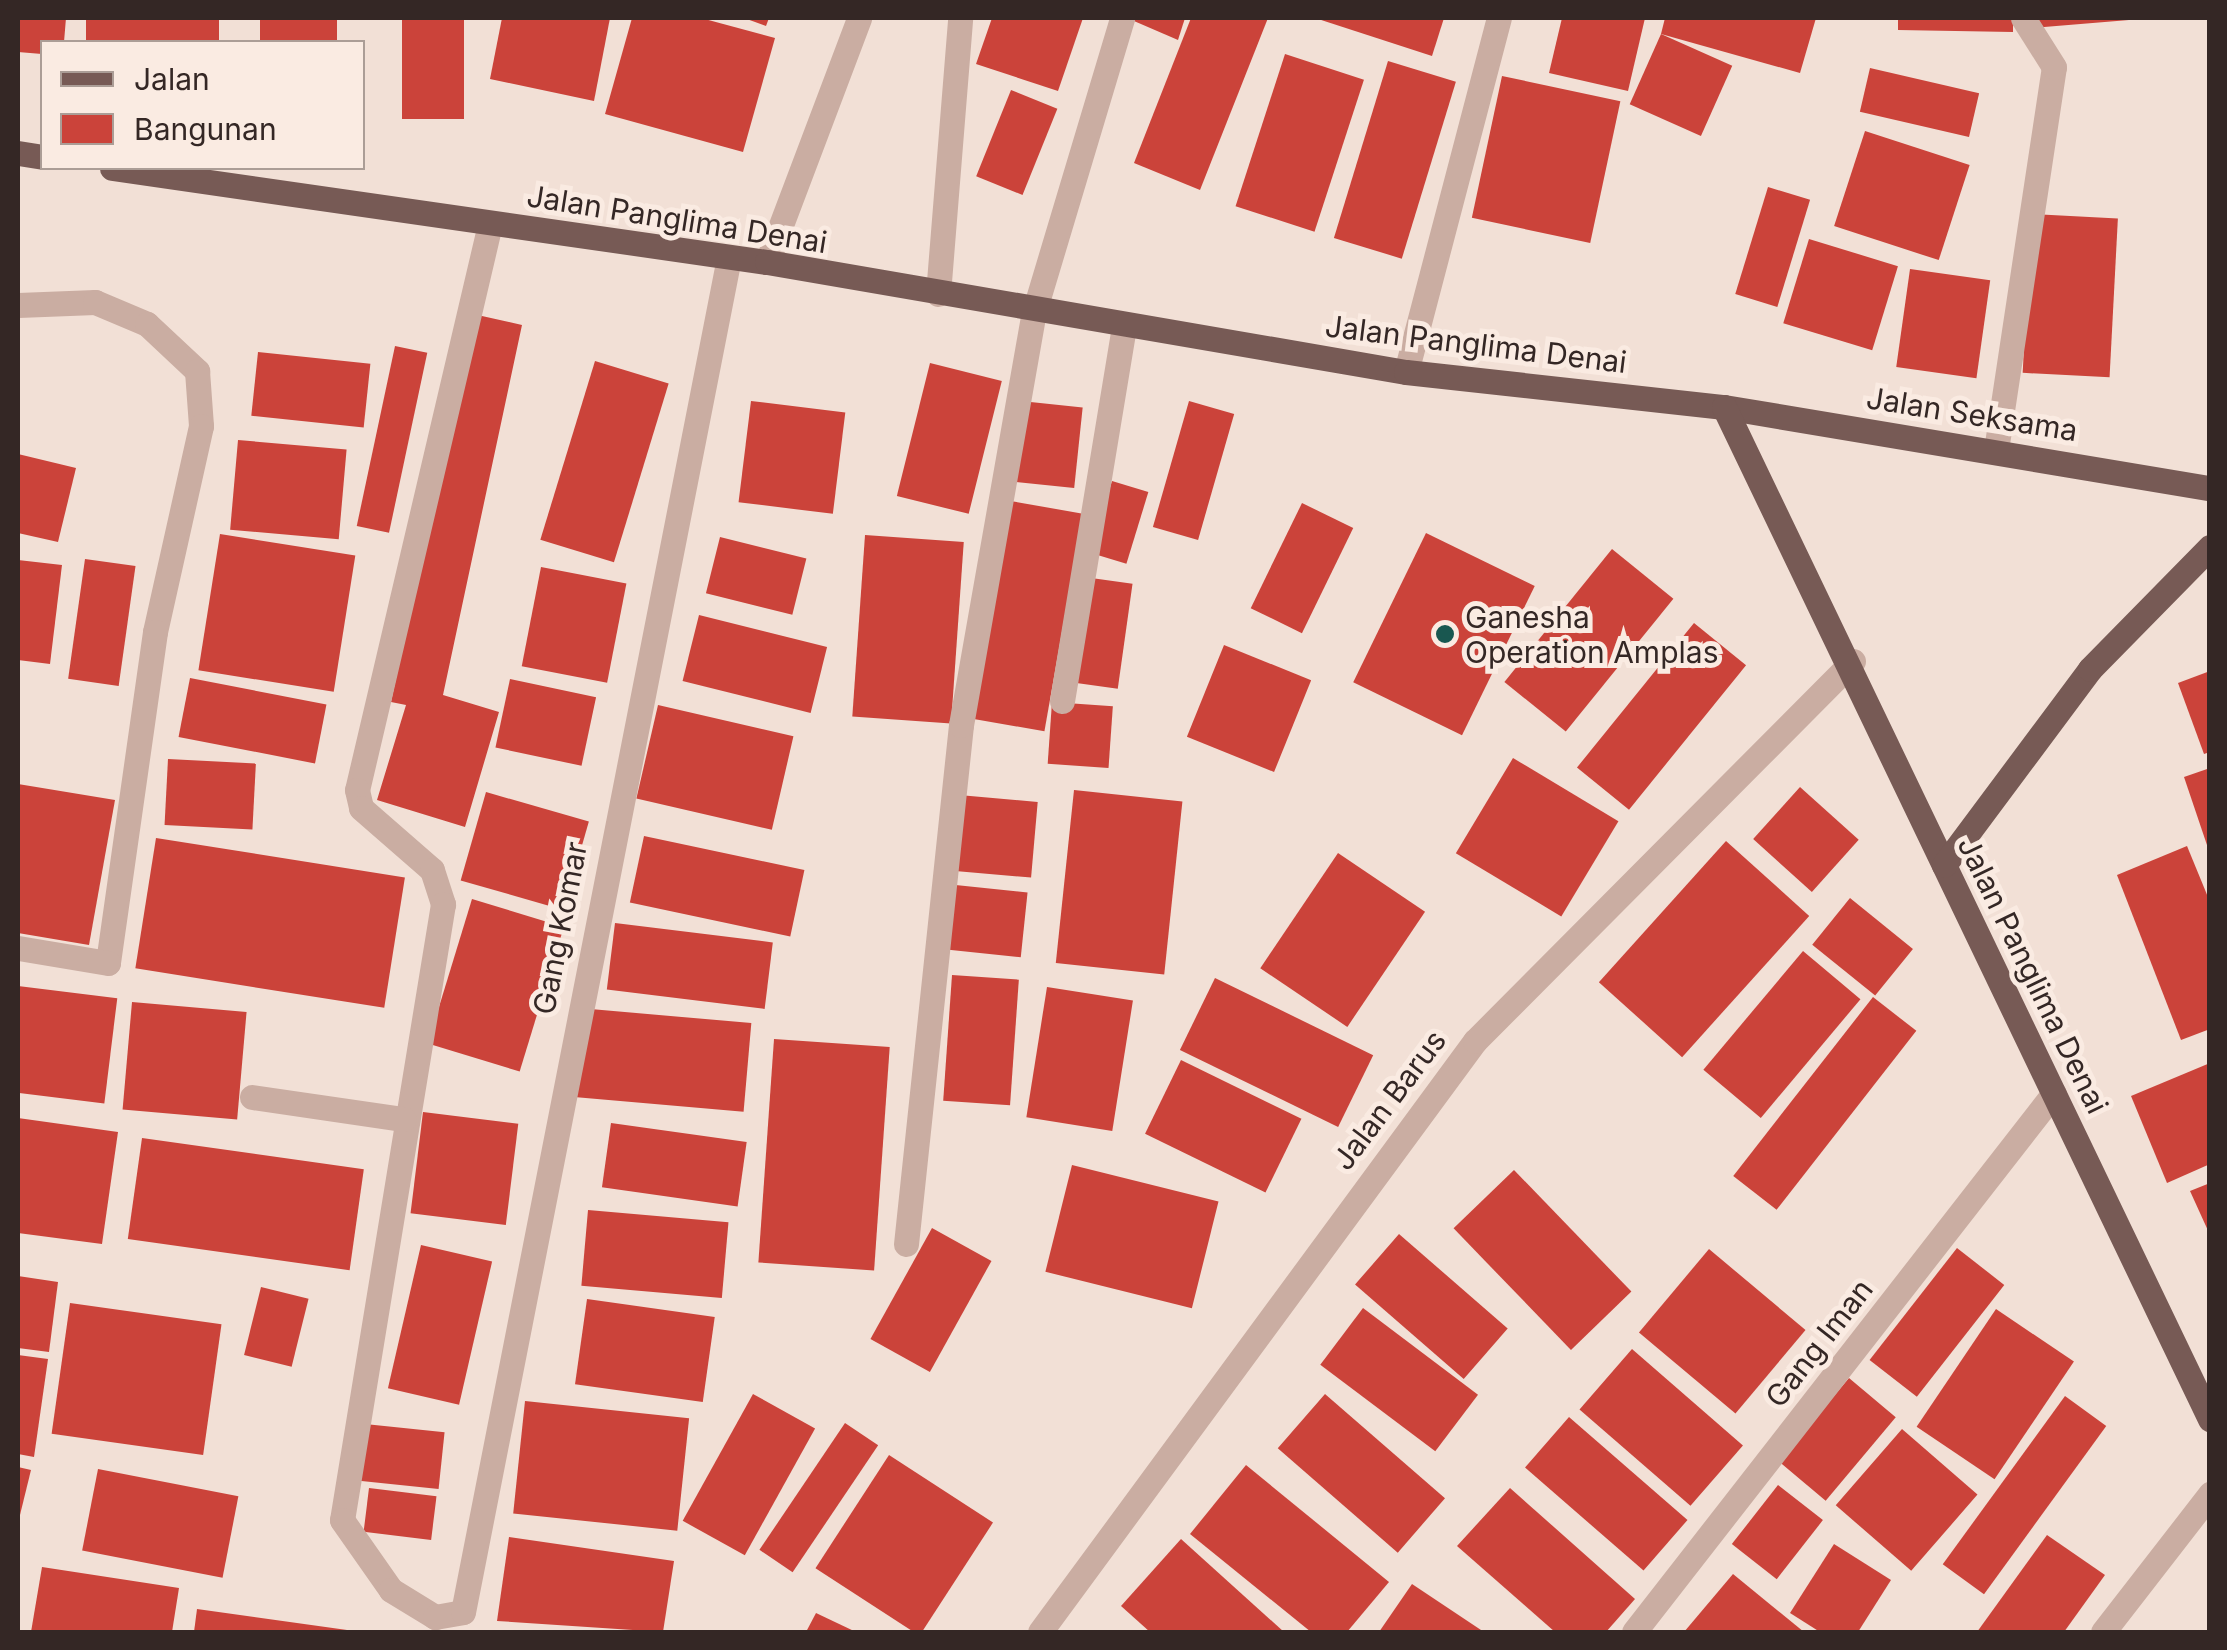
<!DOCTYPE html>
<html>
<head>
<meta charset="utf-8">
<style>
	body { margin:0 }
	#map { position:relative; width:2227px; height:1650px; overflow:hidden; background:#f2e0d6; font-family:Inter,sans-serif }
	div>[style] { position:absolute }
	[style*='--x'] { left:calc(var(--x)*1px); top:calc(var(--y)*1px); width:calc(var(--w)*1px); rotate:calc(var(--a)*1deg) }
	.building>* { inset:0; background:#cb433a; transform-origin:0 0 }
	.minor>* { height:25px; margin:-12.5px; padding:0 12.5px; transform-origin:12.5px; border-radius:12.5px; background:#caada2 }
	.major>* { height:25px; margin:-12.5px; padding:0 12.5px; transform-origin:12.5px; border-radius:12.5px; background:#775a55 }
	.dots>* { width:28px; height:28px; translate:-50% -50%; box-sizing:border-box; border:5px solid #faebe2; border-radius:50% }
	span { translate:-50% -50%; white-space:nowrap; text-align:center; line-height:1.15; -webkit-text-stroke:10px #faebe2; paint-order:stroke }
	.street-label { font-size:30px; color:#342725 }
	.poi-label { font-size:30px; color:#342725 }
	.left { translate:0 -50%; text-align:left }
	.frame { position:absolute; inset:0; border:20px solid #342725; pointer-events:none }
	.legend { position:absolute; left:40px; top:40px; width:325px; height:130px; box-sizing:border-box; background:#faebe2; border:2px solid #ab9d96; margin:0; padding:12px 18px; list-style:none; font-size:30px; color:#342725 }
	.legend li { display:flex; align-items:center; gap:20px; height:50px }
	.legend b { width:50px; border:2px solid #ab9d96 }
</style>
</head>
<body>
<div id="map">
	<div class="building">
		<div style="clip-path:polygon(18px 18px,66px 18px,64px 42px,42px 42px,42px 54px,18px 52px)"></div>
		<div style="left:86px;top:18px;width:133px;height:25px"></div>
		<div style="left:260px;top:18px;width:77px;height:25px"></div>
		<div style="left:402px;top:18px;width:62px;height:101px"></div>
		<div style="clip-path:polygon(502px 18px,610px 18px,594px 101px,490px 79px)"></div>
		<div style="clip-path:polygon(632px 18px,701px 18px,775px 38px,743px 152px,605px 114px)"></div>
		<div style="clip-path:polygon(744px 18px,769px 18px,766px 26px)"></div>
		<div style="clip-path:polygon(992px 18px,1083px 18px,1058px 91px,976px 64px)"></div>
		<div style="clip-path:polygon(1127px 18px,1185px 18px,1178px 40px)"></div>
		<div style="clip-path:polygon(1191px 18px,1268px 18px,1200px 190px,1134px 163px)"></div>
		<div style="clip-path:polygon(1315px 18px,1444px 18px,1432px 56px)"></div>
		<div style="clip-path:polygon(1562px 18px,1645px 18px,1628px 91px,1549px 73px)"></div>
		<div style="clip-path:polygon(1665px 18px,1816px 18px,1800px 73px,1661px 34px)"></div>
		<div style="clip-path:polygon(1898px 18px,2013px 18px,2013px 32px,1898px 30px)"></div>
		<div style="clip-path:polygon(2030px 18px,2129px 18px,2129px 20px,2031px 28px)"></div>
		<div style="left:1661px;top:34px;width:78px;height:77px;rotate:24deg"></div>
		<div style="left:1285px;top:54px;width:83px;height:160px;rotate:18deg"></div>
		<div style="left:1388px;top:61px;width:71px;height:185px;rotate:17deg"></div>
		<div style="left:1870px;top:68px;width:112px;height:45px;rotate:13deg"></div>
		<div style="left:1502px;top:76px;width:121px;height:145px;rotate:12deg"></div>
		<div style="left:1011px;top:90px;width:50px;height:93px;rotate:22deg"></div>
		<div style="left:1865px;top:131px;width:110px;height:100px;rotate:18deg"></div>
		<div style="left:1768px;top:187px;width:44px;height:112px;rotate:17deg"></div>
		<div style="left:2031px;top:214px;width:87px;height:159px;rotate:3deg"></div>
		<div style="left:1809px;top:239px;width:93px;height:88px;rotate:17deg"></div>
		<div style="left:1910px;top:269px;width:81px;height:99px;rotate:8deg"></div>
		<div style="clip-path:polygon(473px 314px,522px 325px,443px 695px,499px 712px,465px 827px,377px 800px,406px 705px,391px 702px)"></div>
		<div style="left:395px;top:346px;width:33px;height:184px;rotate:12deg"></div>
		<div style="left:258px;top:352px;width:113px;height:64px;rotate:6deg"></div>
		<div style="left:595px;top:361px;width:77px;height:187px;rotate:17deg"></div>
		<div style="left:930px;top:363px;width:74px;height:137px;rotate:14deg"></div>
		<div style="left:751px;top:401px;width:95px;height:102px;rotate:7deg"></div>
		<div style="left:1021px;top:401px;width:62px;height:81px;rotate:6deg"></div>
		<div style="left:1189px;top:401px;width:47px;height:131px;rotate:16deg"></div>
		<div style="left:238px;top:440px;width:109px;height:90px;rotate:5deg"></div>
		<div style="clip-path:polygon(18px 454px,76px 468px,58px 542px,18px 533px)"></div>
		<div style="left:1112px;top:481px;width:38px;height:75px;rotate:17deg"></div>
		<div style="left:1005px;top:500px;width:79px;height:221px;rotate:10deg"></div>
		<div style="left:1302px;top:503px;width:57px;height:117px;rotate:26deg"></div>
		<div style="left:1426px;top:533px;width:121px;height:166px;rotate:26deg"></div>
		<div style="left:220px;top:534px;width:137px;height:138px;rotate:9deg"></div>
		<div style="left:865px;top:535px;width:99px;height:182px;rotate:4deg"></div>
		<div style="left:720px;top:537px;width:89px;height:58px;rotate:14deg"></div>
		<div style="left:1612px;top:549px;width:79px;height:171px;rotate:39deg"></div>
		<div style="left:85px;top:559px;width:51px;height:121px;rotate:8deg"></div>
		<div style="clip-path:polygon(18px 560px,62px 565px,50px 664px,18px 660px)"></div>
		<div style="left:541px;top:567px;width:87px;height:101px;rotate:11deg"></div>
		<div style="left:1084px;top:577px;width:49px;height:106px;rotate:8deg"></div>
		<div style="left:699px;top:615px;width:132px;height:68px;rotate:14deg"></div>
		<div style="left:1694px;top:623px;width:67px;height:186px;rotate:39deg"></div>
		<div style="left:1224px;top:645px;width:94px;height:99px;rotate:22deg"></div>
		<div style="clip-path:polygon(2210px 671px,2210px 752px,2204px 754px,2178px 683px)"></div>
		<div style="left:190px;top:678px;width:139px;height:60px;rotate:11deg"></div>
		<div style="left:510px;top:679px;width:88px;height:70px;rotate:12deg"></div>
		<div style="left:1052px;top:702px;width:61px;height:62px;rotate:4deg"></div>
		<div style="left:658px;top:705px;width:139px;height:96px;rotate:13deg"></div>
		<div style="left:1513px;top:758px;width:123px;height:111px;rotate:31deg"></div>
		<div style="left:168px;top:759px;width:88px;height:66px;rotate:3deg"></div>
		<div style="clip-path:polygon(2210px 768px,2210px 851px,2209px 851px,2184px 777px)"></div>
		<div style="clip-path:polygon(18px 784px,115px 800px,89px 945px,18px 933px)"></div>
		<div style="left:1800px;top:787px;width:79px;height:70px;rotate:42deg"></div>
		<div style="left:1074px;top:790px;width:109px;height:174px;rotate:6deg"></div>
		<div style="left:486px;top:792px;width:107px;height:92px;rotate:16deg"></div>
		<div style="left:959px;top:795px;width:79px;height:76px;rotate:5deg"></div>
		<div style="left:644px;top:836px;width:164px;height:68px;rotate:12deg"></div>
		<div style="left:156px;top:838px;width:252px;height:132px;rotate:9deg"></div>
		<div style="left:1726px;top:841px;width:112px;height:190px;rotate:42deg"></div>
		<div style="clip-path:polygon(2187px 846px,2210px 902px,2210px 1029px,2181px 1040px,2117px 875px)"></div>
		<div style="left:1338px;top:853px;width:105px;height:139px;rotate:34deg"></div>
		<div style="left:946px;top:884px;width:82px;height:65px;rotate:6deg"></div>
		<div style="left:1850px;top:898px;width:81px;height:60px;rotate:39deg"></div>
		<div style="left:472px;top:899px;width:96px;height:151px;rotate:17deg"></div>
		<div style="left:615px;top:923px;width:159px;height:67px;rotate:7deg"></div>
		<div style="left:1803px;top:951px;width:75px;height:155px;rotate:40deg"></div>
		<div style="left:952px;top:975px;width:67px;height:126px;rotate:4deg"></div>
		<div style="left:1215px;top:978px;width:176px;height:80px;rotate:26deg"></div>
		<div style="left:18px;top:986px;width:100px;height:106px;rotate:7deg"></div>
		<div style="left:1047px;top:987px;width:87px;height:132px;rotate:9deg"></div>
		<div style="left:1873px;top:997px;width:55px;height:227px;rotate:38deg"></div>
		<div style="left:132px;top:1002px;width:115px;height:108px;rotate:5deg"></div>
		<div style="left:579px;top:1008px;width:173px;height:89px;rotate:5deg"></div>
		<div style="left:774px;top:1039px;width:116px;height:224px;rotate:4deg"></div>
		<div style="left:1181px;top:1060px;width:134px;height:82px;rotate:26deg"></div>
		<div style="clip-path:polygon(2210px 1063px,2210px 1164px,2167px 1183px,2131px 1096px)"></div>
		<div style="left:423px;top:1112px;width:96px;height:102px;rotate:7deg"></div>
		<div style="clip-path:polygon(18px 1118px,118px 1132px,102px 1244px,18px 1233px)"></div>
		<div style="left:611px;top:1123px;width:137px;height:65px;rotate:8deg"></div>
		<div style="left:142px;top:1138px;width:224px;height:102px;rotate:8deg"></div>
		<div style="left:1072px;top:1165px;width:151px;height:110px;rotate:14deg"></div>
		<div style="left:1514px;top:1170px;width:169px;height:84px;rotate:46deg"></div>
		<div style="clip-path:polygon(2210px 1183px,2210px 1235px,2190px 1191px)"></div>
		<div style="left:588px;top:1210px;width:141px;height:76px;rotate:5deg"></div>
		<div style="left:932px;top:1228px;width:68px;height:127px;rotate:29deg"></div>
		<div style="left:1399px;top:1234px;width:144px;height:67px;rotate:41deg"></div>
		<div style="left:421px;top:1245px;width:73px;height:147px;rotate:13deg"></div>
		<div style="left:1957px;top:1248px;width:60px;height:142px;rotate:38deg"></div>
		<div style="left:1709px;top:1249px;width:126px;height:109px;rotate:40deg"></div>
		<div style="clip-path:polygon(18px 1276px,58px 1282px,49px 1352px,18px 1348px)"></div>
		<div style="left:261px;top:1287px;width:49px;height:70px;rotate:14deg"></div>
		<div style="left:587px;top:1299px;width:129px;height:86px;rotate:8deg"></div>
		<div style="left:70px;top:1303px;width:153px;height:132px;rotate:8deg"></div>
		<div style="left:1363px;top:1308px;width:144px;height:71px;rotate:37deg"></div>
		<div style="left:1996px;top:1309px;width:94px;height:142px;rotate:34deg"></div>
		<div style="left:1632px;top:1349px;width:147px;height:80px;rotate:41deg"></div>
		<div style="clip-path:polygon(18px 1355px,48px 1359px,34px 1457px,18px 1454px)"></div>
		<div style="left:1849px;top:1378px;width:61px;height:109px;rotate:40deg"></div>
		<div style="left:753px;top:1394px;width:71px;height:145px;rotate:29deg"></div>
		<div style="left:1325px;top:1394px;width:159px;height:72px;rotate:41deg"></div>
		<div style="left:2065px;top:1396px;width:51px;height:208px;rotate:36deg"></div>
		<div style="left:525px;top:1401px;width:165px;height:113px;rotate:6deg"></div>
		<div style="left:1569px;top:1417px;width:157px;height:67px;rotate:41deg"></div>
		<div style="left:845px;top:1423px;width:40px;height:153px;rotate:34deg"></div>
		<div style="left:365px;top:1424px;width:80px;height:57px;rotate:6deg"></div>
		<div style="left:1902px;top:1429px;width:100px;height:101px;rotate:41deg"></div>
		<div style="left:889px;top:1455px;width:124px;height:135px;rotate:33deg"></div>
		<div style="clip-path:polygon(1246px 1465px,1389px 1582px,1347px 1632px,1311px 1632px,1190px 1534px)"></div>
		<div style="clip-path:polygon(18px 1467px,31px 1470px,19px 1519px,18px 1519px)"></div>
		<div style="left:98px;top:1469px;width:143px;height:83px;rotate:11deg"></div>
		<div style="left:1778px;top:1485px;width:57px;height:75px;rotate:38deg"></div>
		<div style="left:369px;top:1488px;width:68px;height:44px;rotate:7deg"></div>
		<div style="clip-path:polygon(1510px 1488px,1635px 1599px,1606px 1632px,1555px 1632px,1457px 1546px)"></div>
		<div style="clip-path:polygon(2047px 1535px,2105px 1575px,2064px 1632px,1977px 1632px)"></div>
		<div style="clip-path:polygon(509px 1537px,674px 1561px,663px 1632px,497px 1621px)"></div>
		<div style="clip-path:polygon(1181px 1539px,1284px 1632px,1150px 1632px,1121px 1606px)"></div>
		<div style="clip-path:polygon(1834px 1544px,1891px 1580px,1858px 1632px,1820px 1632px,1790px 1613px)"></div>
		<div style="clip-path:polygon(42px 1567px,179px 1588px,172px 1632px,31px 1632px)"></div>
		<div style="clip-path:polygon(1733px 1574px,1804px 1632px,1684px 1632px)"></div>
		<div style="clip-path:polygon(1412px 1584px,1484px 1632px,1379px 1632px)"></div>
		<div style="clip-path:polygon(197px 1609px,347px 1630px,347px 1632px,194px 1632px)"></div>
		<div style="clip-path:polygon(816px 1613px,856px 1632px,806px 1632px)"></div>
	</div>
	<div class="minor">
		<div style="--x:490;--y:224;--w:581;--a:103.22"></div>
		<div style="--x:357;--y:790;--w:18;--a:77"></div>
		<div style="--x:361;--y:808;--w:94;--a:41.1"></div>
		<div style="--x:432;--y:870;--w:36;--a:72"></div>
		<div style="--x:443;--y:904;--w:624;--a:99.31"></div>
		<div style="--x:342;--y:1520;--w:85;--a:55"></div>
		<div style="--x:391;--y:1590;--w:52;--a:31.5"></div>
		<div style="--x:435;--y:1617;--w:28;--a:-10"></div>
		<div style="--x:463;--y:1612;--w:1380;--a:-78.89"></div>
		<div style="--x:767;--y:262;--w:261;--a:-69.3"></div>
		<div style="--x:938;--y:294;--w:277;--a:-85.4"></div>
		<div style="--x:18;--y:305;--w:77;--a:-2.2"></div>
		<div style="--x:95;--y:302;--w:56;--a:22.9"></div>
		<div style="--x:147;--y:324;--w:69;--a:43.2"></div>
		<div style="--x:197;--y:371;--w:55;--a:85.8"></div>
		<div style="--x:201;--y:426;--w:211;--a:102.6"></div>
		<div style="--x:155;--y:632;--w:334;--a:98.1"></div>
		<div style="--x:108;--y:963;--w:91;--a:-170.5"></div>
		<div style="--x:1406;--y:372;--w:366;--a:-75.3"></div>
		<div style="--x:1996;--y:450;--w:387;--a:-81.4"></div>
		<div style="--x:2054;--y:67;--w:58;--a:-122.3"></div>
		<div style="--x:1062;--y:701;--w:380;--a:-80.6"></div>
		<div style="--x:252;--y:1097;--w:153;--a:8.3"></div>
		<div style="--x:906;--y:1244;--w:522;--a:-83.95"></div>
		<div style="--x:961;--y:725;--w:419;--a:-80"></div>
		<div style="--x:1034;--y:312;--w:307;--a:-73.3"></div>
		<div style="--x:1040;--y:1632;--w:734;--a:-53.65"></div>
		<div style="--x:1475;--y:1041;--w:536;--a:-45.15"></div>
		<div style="--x:1634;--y:1632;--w:683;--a:-52.07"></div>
		<div style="--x:2103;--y:1632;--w:175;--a:-52.2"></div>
	</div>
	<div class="major">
		<div style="--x:18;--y:153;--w:24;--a:9"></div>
		<div style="--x:112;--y:168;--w:662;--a:8.17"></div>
		<div style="--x:767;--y:262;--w:648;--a:9.77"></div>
		<div style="--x:1406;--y:372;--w:320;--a:6.3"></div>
		<div style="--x:1724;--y:407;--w:493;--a:9.5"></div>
		<div style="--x:1724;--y:407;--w:1123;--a:64.35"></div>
		<div style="--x:1944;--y:865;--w:244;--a:-53.3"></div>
		<div style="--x:2090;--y:669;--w:171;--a:-45.5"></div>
	</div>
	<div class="dots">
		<div style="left:1445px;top:634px;background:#195750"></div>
	</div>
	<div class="street-label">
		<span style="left:677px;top:219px;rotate:9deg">Jalan Panglima Denai</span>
		<span style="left:1476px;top:344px;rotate:7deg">Jalan Panglima Denai</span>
		<span style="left:1972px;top:414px;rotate:9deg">Jalan Seksama</span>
		<span style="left:560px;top:928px;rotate:-79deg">Gang Komar</span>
		<span style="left:2033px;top:975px;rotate:64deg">Jalan Panglima Denai</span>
		<span style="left:1389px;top:1100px;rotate:-53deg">Jalan Barus</span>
		<span style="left:1819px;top:1343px;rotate:-52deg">Gang Iman</span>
	</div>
	<div class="poi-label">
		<span class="left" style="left:1465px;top:634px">Ganesha<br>Operation Amplas</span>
	</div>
	<div class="frame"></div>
	<ul class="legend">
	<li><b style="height:12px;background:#775a55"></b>Jalan</li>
	<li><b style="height:28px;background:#cb433a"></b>Bangunan</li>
	</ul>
</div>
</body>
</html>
